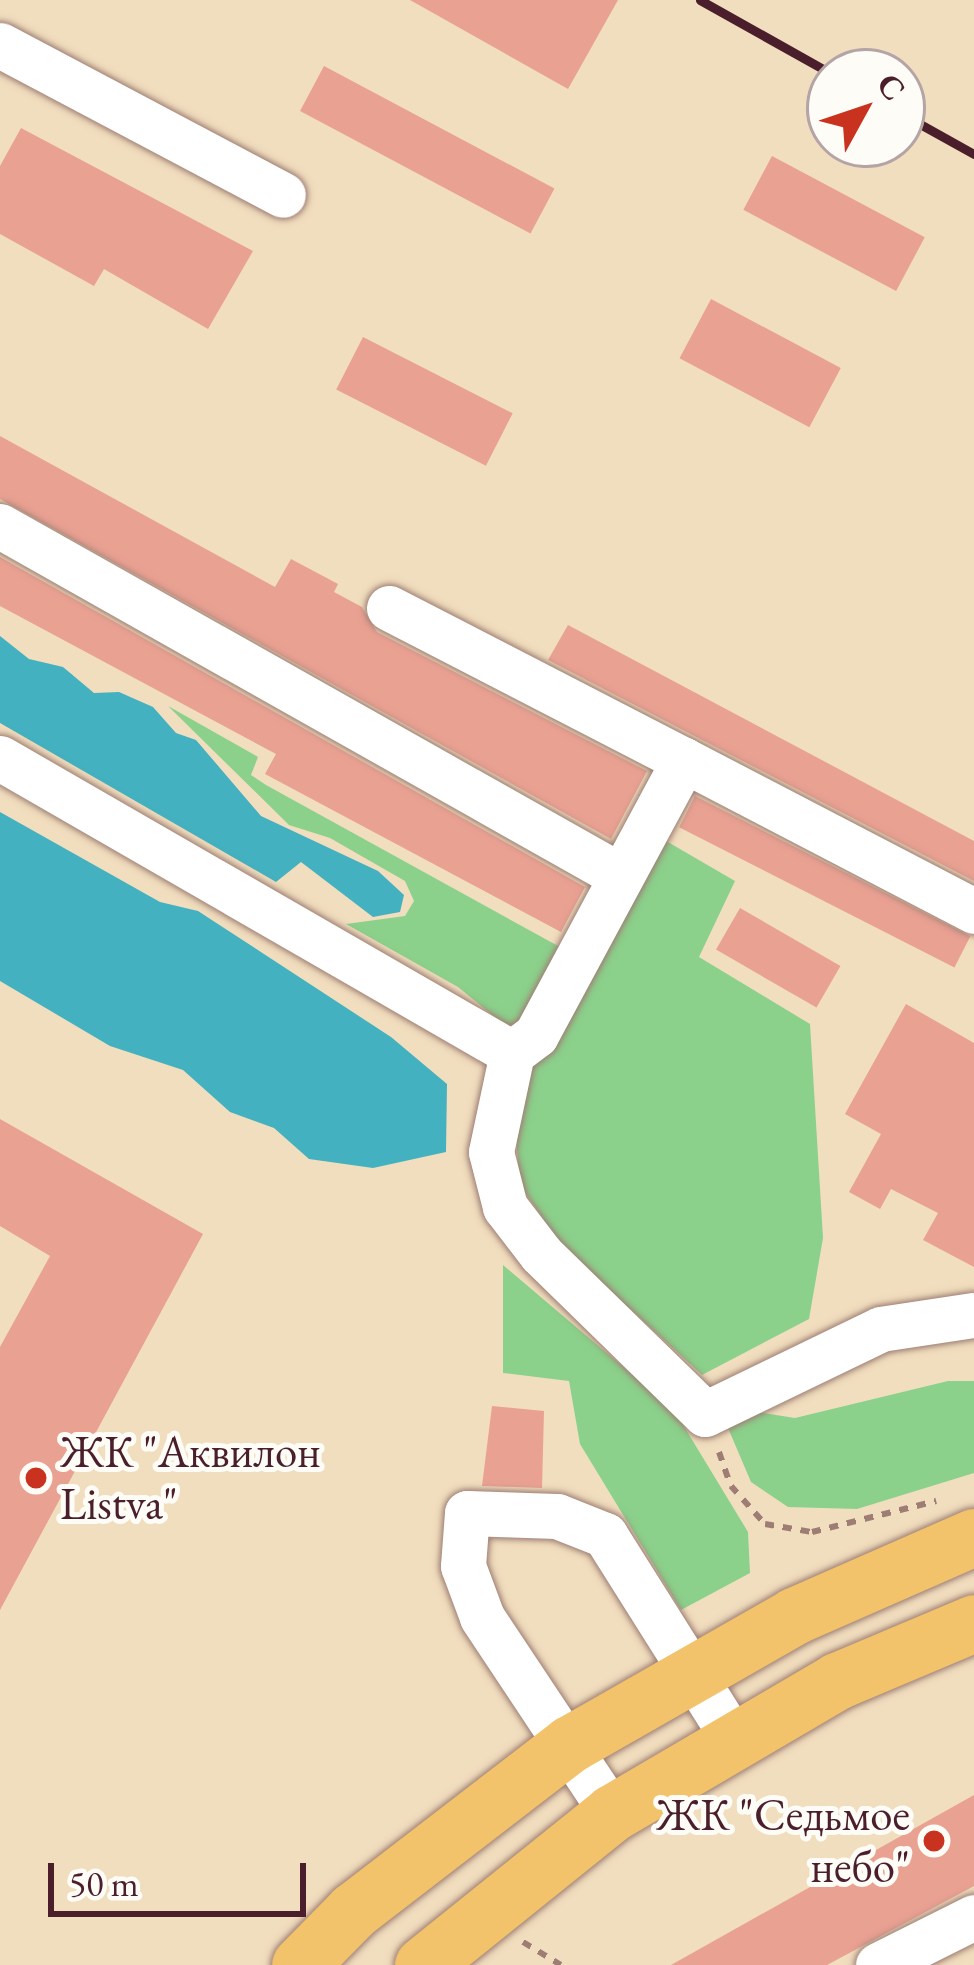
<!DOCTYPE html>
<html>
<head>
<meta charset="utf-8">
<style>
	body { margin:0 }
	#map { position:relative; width:974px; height:1965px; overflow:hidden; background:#f1debe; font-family:"EB Garamond",serif }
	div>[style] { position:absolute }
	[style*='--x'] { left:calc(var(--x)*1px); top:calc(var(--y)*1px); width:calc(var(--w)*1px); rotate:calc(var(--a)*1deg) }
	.green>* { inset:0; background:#8bd18b }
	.water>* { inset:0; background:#43b1c0 }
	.building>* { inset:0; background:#e9a192; transform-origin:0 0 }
	.path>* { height:6px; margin-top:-3px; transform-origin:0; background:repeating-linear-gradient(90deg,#9e7e74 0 9px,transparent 0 18px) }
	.roads { filter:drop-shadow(0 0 3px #9e7e74) drop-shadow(0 0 3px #9e7e74) }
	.minor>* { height:45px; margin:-22.5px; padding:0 22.5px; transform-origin:22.5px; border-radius:22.5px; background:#fff }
	.major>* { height:57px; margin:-28.5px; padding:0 28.5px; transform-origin:28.5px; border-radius:28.5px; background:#f2c36a }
	.rail>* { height:9px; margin:-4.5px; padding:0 4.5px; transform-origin:4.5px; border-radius:4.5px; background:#4a1f2b }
	.dots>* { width:33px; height:33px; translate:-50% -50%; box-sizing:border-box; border:6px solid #fdfcf7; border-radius:50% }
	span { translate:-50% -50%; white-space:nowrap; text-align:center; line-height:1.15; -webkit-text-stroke:10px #fdfcf7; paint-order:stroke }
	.poi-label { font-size:45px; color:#4a1f2b }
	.left { translate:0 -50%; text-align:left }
	.right { translate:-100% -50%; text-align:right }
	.north { position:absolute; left:806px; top:48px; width:120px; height:120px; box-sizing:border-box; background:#fdfcf7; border:3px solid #b5a4a5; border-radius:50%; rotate:50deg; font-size:33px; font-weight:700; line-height:48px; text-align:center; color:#4a1f2b }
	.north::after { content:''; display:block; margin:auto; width:42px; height:54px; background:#c8321e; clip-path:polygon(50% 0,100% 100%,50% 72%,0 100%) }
	.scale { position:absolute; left:48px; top:1863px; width:258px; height:54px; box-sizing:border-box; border:6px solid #4a1f2b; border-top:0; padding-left:15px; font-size:36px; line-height:42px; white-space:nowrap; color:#4a1f2b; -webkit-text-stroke:9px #fdfcf7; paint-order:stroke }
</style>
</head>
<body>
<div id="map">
	<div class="green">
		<div style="clip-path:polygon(168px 706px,258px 757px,251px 775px,266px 785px,569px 952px,530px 1015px,507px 1027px,458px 987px,346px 924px,405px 916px,414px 901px,405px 881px,330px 838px,289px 825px)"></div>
		<div style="clip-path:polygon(661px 838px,735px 881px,699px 957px,810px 1024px,823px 1238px,809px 1319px,702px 1375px,561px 1245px,520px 1185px,515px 1123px,525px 1067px)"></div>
		<div style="clip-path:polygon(503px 1265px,674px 1410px,748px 1532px,750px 1573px,681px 1610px,580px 1444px,569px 1381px,503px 1373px)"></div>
		<div style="clip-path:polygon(948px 1381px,974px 1381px,974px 1473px,857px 1509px,788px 1507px,751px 1482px,728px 1428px,744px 1410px,795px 1418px)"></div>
	</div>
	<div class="water">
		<div style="clip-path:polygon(0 636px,29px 659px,63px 667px,94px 693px,119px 692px,153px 707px,176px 733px,196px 740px,261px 816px,378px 871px,404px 895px,400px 912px,373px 917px,301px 862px,276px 882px,0 723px)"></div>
		<div style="clip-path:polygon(0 812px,160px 902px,198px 911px,391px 1037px,447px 1084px,446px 1152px,373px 1168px,309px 1159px,274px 1128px,230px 1112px,183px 1070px,110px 1046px,0 981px)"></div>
	</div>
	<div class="building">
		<div style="clip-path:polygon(410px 0,618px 0,568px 89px)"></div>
		<div style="left:324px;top:66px;width:261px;height:51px;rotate:28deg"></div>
		<div style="clip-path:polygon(21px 128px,253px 251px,208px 329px,104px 269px,94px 286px,0 234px,0 166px)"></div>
		<div style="left:772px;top:156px;width:173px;height:61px;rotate:28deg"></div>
		<div style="left:711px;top:299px;width:147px;height:67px;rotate:28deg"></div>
		<div style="left:363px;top:337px;width:168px;height:59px;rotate:27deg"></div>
		<div style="clip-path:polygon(0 436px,275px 587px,291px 559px,338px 584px,334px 592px,362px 607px,377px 632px,647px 771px,611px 839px,0 499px)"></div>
		<div style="clip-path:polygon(0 557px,585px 887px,561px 932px,265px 774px,276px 754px,0 606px)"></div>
		<div style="clip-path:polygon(568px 625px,974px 841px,974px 881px,548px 660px)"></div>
		<div style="left:695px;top:796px;width:309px;height:35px;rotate:27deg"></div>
		<div style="left:740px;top:908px;width:116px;height:48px;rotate:30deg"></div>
		<div style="clip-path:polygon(906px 1004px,974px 1043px,974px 1267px,923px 1240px,938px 1213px,891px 1189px,880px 1209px,849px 1192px,881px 1134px,845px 1114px)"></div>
		<div style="clip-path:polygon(0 1119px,203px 1234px,0 1610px,0 1347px,50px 1256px,0 1226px)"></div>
		<div style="clip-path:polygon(492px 1406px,544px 1411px,542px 1488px,482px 1486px)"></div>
		<div style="clip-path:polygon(974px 1795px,974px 1886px,827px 1965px,671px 1965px)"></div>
	</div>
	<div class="path">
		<div style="--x:719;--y:1452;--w:36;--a:71"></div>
		<div style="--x:731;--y:1486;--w:51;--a:48.2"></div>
		<div style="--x:765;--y:1524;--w:48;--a:9.7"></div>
		<div style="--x:812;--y:1532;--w:128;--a:-14"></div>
		<div style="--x:523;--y:1942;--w:44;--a:31.2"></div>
	</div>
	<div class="roads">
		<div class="minor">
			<div style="--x:0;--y:45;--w:320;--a:27.9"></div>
			<div style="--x:0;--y:526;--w:713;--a:29.41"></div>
			<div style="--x:389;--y:608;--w:332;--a:27.3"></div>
			<div style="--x:684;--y:760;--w:312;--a:118.3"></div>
			<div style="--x:536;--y:1035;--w:30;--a:143"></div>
			<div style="--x:0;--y:758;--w:591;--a:29.95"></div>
			<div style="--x:512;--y:1053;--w:101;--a:102"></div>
			<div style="--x:491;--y:1152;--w:57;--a:75.7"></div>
			<div style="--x:505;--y:1207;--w:59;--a:52.5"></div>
			<div style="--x:541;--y:1254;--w:229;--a:44.3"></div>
			<div style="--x:705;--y:1414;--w:195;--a:-25.8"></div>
			<div style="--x:881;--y:1329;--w:94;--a:-8.6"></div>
			<div style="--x:684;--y:760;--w:327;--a:27.5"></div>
			<div style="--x:612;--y:1813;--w:235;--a:-123.6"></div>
			<div style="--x:482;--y:1617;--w:54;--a:-110.4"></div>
			<div style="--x:463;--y:1566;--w:53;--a:-85.7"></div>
			<div style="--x:467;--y:1513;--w:90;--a:1.9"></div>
			<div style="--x:557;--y:1516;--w:52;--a:21.6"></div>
			<div style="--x:605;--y:1535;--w:240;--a:57.8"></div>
			<div style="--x:878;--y:1965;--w:107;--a:-26.6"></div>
		</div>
		<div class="major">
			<div style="--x:300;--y:1965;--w:76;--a:-45.5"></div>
			<div style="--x:353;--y:1911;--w:274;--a:-37.6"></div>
			<div style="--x:570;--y:1744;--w:258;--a:-29.7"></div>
			<div style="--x:794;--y:1616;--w:197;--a:-23.7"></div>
			<div style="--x:423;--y:1965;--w:243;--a:-38.8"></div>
			<div style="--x:612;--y:1813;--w:261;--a:-30.4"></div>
			<div style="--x:837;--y:1681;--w:149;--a:-22.9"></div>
		</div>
	</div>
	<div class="rail">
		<div style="--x:700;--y:0;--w:149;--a:29.3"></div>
		<div style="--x:902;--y:114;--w:82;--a:29.1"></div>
	</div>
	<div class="dots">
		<div style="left:36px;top:1478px;background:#c8321e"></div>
		<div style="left:934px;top:1841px;background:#c8321e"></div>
	</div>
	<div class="poi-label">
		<span class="left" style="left:60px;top:1478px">ЖК "Аквилон<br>Listva"</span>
		<span class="right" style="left:910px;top:1841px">ЖК "Седьмое<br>небо"</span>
	</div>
	<div class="north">С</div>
	<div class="scale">50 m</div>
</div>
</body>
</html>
